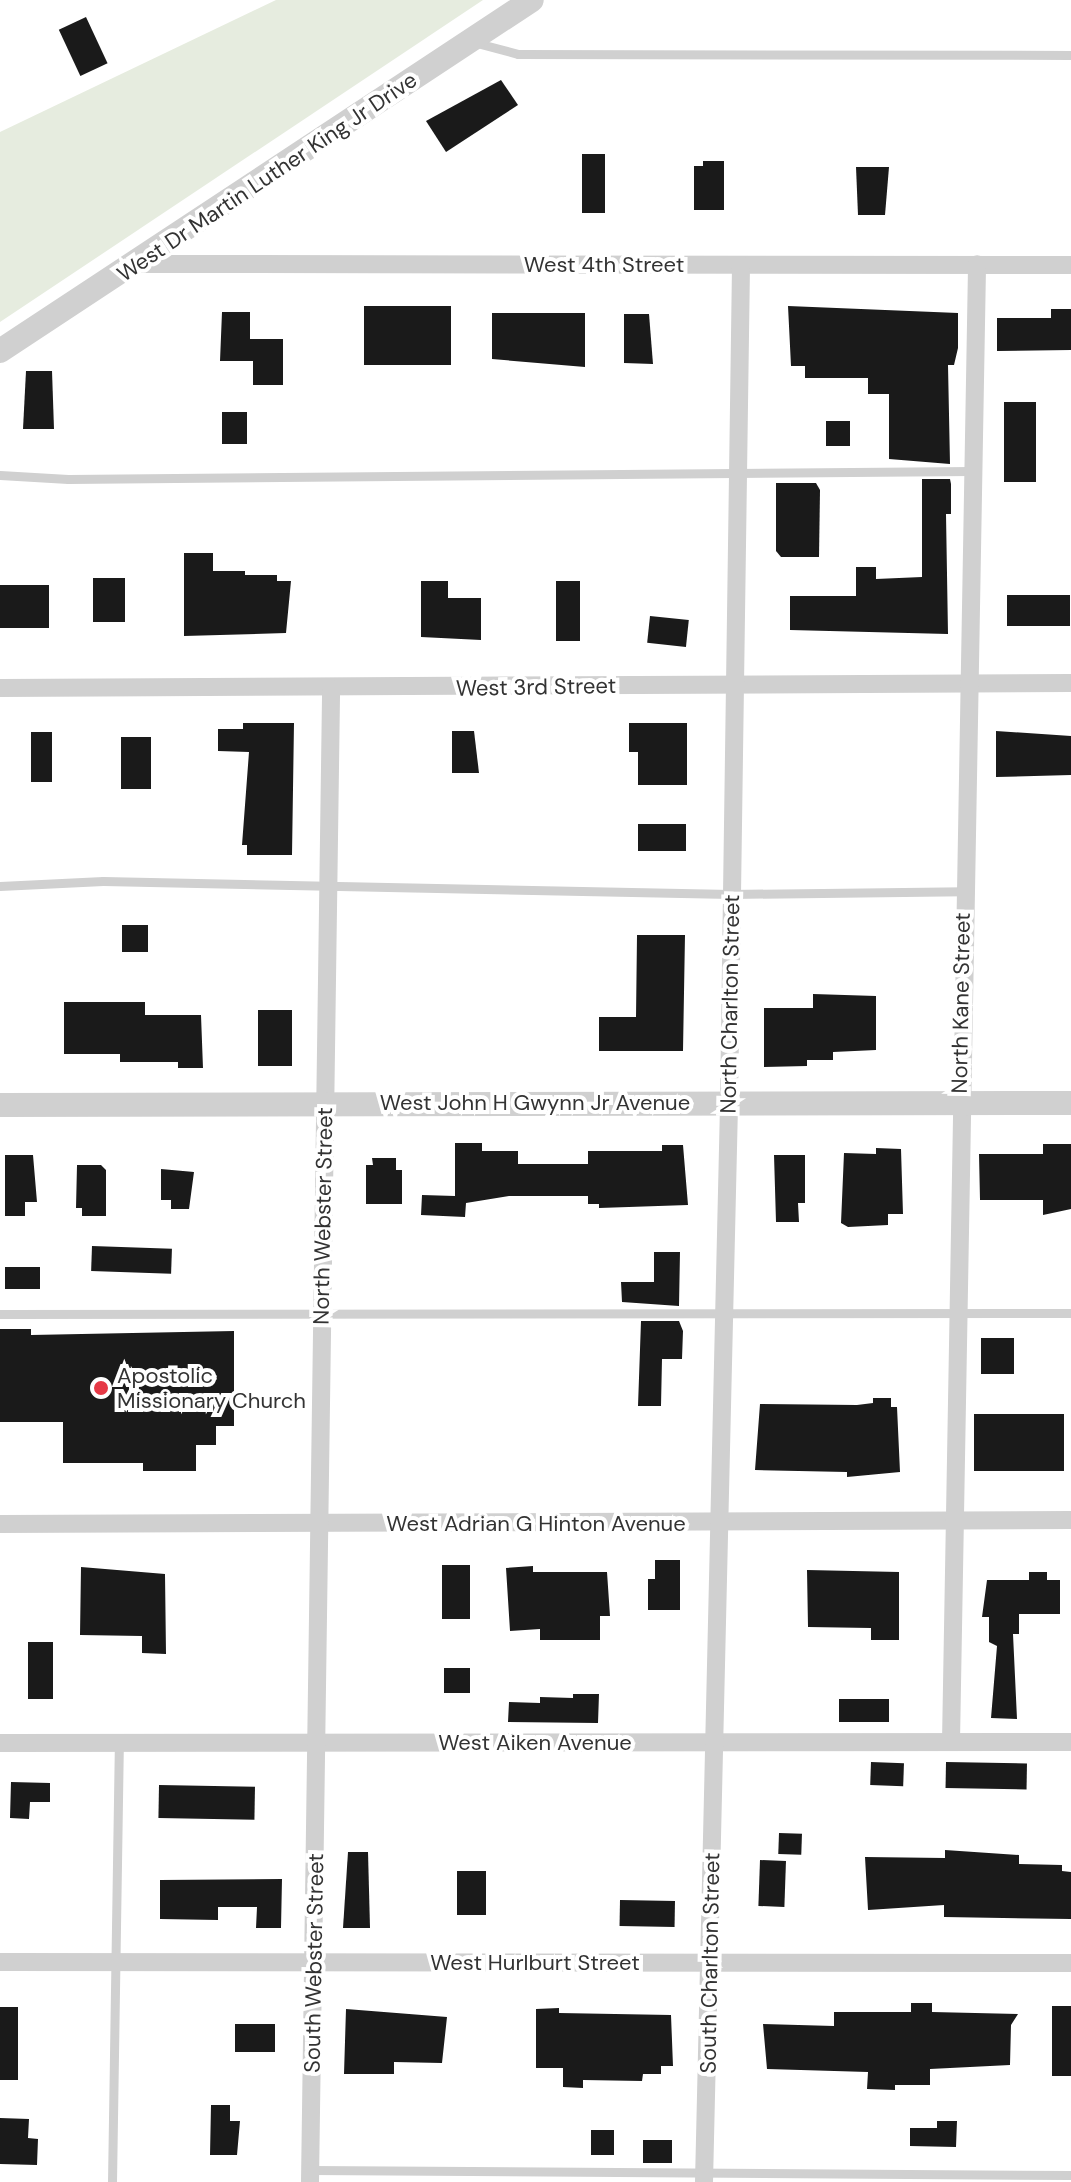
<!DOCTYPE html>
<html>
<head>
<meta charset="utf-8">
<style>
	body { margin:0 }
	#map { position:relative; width:1071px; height:2182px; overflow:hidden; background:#fff; font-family:"DM Sans",sans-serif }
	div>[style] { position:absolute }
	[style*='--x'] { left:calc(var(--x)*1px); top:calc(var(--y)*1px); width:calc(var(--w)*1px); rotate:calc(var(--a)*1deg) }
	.green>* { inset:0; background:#e6ecdf }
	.building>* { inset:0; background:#1a1a1a; transform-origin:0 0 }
	.service>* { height:9px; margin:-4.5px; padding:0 4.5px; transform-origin:4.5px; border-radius:4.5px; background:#d0d0d0 }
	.minor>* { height:18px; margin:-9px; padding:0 9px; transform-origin:9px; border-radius:9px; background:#d0d0d0 }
	.tertiary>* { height:24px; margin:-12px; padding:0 12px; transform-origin:12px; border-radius:12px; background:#d0d0d0 }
	.dots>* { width:22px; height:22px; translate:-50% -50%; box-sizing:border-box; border:4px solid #fff; border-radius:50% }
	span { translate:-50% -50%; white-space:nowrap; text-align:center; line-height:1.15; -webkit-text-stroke:8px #fff; paint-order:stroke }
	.street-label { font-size:22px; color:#333 }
	.poi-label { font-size:22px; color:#333 }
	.left { translate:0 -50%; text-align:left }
</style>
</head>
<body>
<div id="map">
	<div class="green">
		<div style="clip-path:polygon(276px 0,483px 0,0 322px,0 132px)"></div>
	</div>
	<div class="building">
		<div style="left:86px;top:17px;width:51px;height:30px;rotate:65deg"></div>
		<div style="clip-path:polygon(501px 80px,518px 105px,446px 152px,426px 121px)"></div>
		<div style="left:582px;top:154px;width:23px;height:59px"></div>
		<div style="clip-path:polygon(703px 161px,724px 161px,724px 210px,694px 210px,694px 166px,703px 166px)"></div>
		<div style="clip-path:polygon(856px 167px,889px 167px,885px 215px,858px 215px)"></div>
		<div style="left:364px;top:306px;width:87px;height:59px"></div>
		<div style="clip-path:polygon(788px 306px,958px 313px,958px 348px,954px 365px,948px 365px,950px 464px,889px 459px,889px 394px,868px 394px,868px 378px,805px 378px,805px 366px,791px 366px)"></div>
		<div style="clip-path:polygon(1051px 309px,1071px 309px,1071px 350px,997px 351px,997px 318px,1051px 318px)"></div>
		<div style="clip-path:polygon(222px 312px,250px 312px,250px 339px,283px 339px,283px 385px,253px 385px,253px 361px,220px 361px)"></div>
		<div style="clip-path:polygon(492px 313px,585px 313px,585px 367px,492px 359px)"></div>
		<div style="clip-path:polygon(624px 314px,649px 314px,653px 364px,624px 363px)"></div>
		<div style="clip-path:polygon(26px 371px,52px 371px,54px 429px,23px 429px)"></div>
		<div style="left:1004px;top:402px;width:32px;height:80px"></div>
		<div style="left:222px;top:412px;width:25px;height:32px"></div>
		<div style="left:826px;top:421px;width:24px;height:25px"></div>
		<div style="clip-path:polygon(922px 479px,950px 479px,951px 484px,951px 514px,946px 514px,948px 634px,790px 630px,790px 596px,856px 596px,856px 567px,876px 567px,876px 579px,922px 577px)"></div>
		<div style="clip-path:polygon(776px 483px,816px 483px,820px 490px,819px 557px,781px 557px,776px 551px)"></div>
		<div style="clip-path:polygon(184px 553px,213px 553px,213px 571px,245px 571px,245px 575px,277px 575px,277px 581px,291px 581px,286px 633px,184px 636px)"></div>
		<div style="left:93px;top:578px;width:32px;height:44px"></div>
		<div style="clip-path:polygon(421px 581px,448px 581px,448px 598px,481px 598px,481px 640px,421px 637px)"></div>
		<div style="left:556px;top:581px;width:24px;height:60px"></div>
		<div style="left:49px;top:585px;width:43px;height:49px;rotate:90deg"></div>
		<div style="left:1007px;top:595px;width:63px;height:31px"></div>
		<div style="left:650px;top:616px;width:39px;height:27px;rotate:6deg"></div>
		<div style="clip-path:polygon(243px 723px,294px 723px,292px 855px,247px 855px,247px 845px,242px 845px,249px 752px,218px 751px,218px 729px,243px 729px)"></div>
		<div style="clip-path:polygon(629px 723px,687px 723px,687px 785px,638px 785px,638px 752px,629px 752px)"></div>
		<div style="clip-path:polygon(452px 731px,474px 731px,479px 773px,452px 773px)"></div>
		<div style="clip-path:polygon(996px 731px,1071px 736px,1071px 775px,996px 777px)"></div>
		<div style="left:31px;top:732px;width:21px;height:50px"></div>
		<div style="left:121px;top:737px;width:30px;height:52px"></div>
		<div style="left:638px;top:824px;width:48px;height:27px"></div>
		<div style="left:122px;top:925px;width:26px;height:27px"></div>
		<div style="clip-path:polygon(637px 935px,685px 935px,683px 1051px,599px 1051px,599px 1017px,636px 1017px)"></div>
		<div style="clip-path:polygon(813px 994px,876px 996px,876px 1050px,833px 1052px,833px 1060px,807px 1060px,807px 1066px,764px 1067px,764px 1008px,813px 1008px)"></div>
		<div style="clip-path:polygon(64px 1002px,145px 1002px,145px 1015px,201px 1015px,203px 1068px,178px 1068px,178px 1062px,120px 1062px,120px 1054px,64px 1054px)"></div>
		<div style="left:258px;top:1010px;width:34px;height:56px"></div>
		<div style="clip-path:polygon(455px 1143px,482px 1143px,482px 1151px,518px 1151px,518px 1164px,588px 1164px,588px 1151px,662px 1151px,662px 1145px,683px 1145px,688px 1205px,599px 1208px,599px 1204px,588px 1204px,588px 1196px,509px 1196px,466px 1203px,465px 1217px,421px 1215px,422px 1195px,455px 1196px)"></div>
		<div style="clip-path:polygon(1043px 1144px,1071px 1144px,1071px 1209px,1043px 1215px,1043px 1200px,980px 1200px,979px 1154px,1043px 1154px)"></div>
		<div style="clip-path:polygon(876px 1148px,901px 1149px,903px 1214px,888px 1214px,888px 1225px,848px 1227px,841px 1223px,844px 1153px,876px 1154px)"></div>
		<div style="clip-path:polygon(5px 1155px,33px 1155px,37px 1202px,25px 1202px,25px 1216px,5px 1216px)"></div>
		<div style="clip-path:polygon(774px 1155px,805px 1155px,805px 1203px,798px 1203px,799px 1222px,776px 1222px)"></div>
		<div style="clip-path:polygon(372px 1158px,396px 1158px,396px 1170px,402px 1170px,402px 1204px,366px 1204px,366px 1165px,373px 1165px)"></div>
		<div style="clip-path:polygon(77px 1165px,101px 1165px,106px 1170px,106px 1216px,82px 1216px,82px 1208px,76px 1208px)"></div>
		<div style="clip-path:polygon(161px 1169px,194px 1172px,189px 1209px,171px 1209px,171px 1200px,161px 1200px)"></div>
		<div style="left:92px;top:1246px;width:80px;height:25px;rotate:2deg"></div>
		<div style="clip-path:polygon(654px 1252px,680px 1252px,679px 1306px,622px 1302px,621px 1282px,654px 1282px)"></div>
		<div style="left:5px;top:1267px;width:35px;height:22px"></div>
		<div style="clip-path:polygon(641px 1321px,679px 1321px,683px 1331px,682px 1359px,662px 1359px,661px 1406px,638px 1406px)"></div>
		<div style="clip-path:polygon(0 1329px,31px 1329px,31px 1335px,234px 1331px,234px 1426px,216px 1426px,216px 1445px,196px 1445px,196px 1471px,143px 1471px,143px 1463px,63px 1463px,63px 1422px,0 1422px)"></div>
		<div style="left:981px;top:1338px;width:33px;height:36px"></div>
		<div style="clip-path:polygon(873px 1398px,891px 1398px,891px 1407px,897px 1407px,900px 1472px,847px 1477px,847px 1472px,755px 1470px,760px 1404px,857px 1405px,873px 1403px)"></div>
		<div style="left:974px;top:1414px;width:90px;height:57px"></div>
		<div style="clip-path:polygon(655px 1560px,680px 1560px,680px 1610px,648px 1610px,648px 1579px,655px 1579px)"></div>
		<div style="left:442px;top:1565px;width:28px;height:54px"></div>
		<div style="clip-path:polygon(533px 1566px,533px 1572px,607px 1572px,610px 1616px,600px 1616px,600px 1640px,540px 1640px,540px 1629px,510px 1631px,506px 1568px)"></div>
		<div style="clip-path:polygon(81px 1567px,165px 1574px,166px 1654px,142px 1653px,142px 1636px,80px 1635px)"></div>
		<div style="clip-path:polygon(807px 1570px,899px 1572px,899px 1640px,871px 1640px,871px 1628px,808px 1627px)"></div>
		<div style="clip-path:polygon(1029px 1572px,1047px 1572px,1047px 1580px,1060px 1580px,1060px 1614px,1019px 1614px,1019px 1634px,1013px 1634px,1017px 1719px,991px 1718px,997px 1646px,989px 1642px,989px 1617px,982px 1617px,987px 1580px,1029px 1580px)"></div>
		<div style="left:28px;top:1642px;width:25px;height:57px"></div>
		<div style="left:444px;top:1668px;width:26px;height:25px"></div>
		<div style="clip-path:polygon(573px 1694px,599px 1694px,598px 1723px,508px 1722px,509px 1702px,540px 1703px,540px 1697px,573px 1698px)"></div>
		<div style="left:839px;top:1699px;width:50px;height:23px"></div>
		<div style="left:871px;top:1762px;width:33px;height:23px;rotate:2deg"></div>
		<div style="left:946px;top:1762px;width:81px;height:26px;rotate:1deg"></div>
		<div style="clip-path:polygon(11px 1782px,50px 1783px,50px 1802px,30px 1802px,29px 1819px,10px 1818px)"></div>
		<div style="left:159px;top:1785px;width:96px;height:33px;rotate:1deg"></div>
		<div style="left:779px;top:1833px;width:23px;height:21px;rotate:2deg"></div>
		<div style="clip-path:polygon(945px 1850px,1019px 1855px,1019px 1864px,1062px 1865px,1062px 1871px,1071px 1872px,1071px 1919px,944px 1917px,944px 1905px,868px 1910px,865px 1857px,945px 1858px)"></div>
		<div style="clip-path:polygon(348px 1852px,368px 1852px,370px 1928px,343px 1928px)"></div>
		<div style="left:760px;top:1860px;width:26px;height:46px;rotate:2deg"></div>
		<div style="left:457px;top:1871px;width:29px;height:44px"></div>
		<div style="clip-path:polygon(282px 1879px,281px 1928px,256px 1928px,257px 1907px,218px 1907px,218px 1920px,160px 1919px,160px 1880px)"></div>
		<div style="left:620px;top:1900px;width:55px;height:26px;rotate:1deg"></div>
		<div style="clip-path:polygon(911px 2003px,932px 2003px,932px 2012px,1018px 2014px,1011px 2025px,1010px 2065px,930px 2069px,930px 2085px,895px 2085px,895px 2090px,867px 2089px,868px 2072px,767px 2069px,763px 2024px,834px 2026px,834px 2012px,911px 2012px)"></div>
		<div style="left:1052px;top:2006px;width:19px;height:70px"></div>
		<div style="left:0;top:2007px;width:18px;height:73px"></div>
		<div style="clip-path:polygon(559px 2008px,559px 2013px,671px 2015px,673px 2066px,661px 2066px,661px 2074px,643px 2074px,642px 2081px,583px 2080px,583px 2088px,563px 2087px,563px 2068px,536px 2068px,536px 2009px)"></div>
		<div style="clip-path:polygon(346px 2009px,447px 2017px,442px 2063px,394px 2062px,394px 2074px,344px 2074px)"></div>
		<div style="left:235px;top:2024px;width:40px;height:28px"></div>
		<div style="clip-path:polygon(211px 2105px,230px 2105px,230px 2121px,240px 2121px,237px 2155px,210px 2155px)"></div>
		<div style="clip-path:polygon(0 2118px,29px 2119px,28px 2138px,38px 2139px,37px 2165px,0 2164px)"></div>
		<div style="clip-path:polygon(937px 2121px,957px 2121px,956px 2147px,910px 2146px,910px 2128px,937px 2128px)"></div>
		<div style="left:591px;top:2130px;width:23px;height:25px"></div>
		<div style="left:643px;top:2140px;width:29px;height:23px"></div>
	</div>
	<div class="service">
		<div style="--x:473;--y:42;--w:47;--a:14.9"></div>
		<div style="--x:518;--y:54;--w:553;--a:0.1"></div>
		<div style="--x:0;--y:475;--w:68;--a:3.4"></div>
		<div style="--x:68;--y:479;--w:904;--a:-0.51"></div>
		<div style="--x:0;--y:886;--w:103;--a:-2.8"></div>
		<div style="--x:103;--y:881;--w:628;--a:1.19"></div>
		<div style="--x:731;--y:894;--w:233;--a:-0.7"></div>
		<div style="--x:0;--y:1314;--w:1071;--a:-0.05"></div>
		<div style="--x:310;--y:2170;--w:761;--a:0.38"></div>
		<div style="--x:112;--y:2182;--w:440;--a:-89.1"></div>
	</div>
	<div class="minor">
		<div style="--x:137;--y:264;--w:934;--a:0.06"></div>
		<div style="--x:0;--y:688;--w:1071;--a:-0.27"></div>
		<div style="--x:0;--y:1524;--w:1071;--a:-0.21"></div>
		<div style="--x:951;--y:1742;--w:1478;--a:-88.99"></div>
		<div style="--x:0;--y:1743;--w:1071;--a:-0.05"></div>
		<div style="--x:0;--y:1962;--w:1071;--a:0.05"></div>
		<div style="--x:310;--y:2182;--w:1493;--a:-89.19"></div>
		<div style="--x:704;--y:2182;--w:1078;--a:-88.67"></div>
		<div style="--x:729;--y:1104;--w:839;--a:-89.18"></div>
	</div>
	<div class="tertiary">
		<div style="--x:0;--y:351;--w:637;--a:-33.42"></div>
		<div style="--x:0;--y:1105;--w:1071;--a:-0.11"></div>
	</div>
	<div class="dots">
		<div style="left:101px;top:1388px;background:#e63946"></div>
	</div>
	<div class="street-label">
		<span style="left:267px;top:177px;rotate:-34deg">West Dr Martin Luther King Jr Drive</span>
		<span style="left:604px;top:265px">West 4th Street</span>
		<span style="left:536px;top:687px;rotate:-1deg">West 3rd Street</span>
		<span style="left:961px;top:1003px;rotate:-89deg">North Kane Street</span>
		<span style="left:730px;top:1004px;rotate:-89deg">North Charlton Street</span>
		<span style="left:535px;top:1103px">West John H Gwynn Jr Avenue</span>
		<span style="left:323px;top:1216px;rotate:-89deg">North Webster Street</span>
		<span style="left:536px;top:1524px">West Adrian G Hinton Avenue</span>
		<span style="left:535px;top:1743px">West Aiken Avenue</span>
		<span style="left:314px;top:1963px;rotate:-89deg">South Webster Street</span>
		<span style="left:535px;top:1963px">West Hurlburt Street</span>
		<span style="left:710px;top:1963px;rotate:-89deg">South Charlton Street</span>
	</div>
	<div class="poi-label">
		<span class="left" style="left:117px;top:1388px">Apostolic<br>Missionary Church</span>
	</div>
</div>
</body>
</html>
